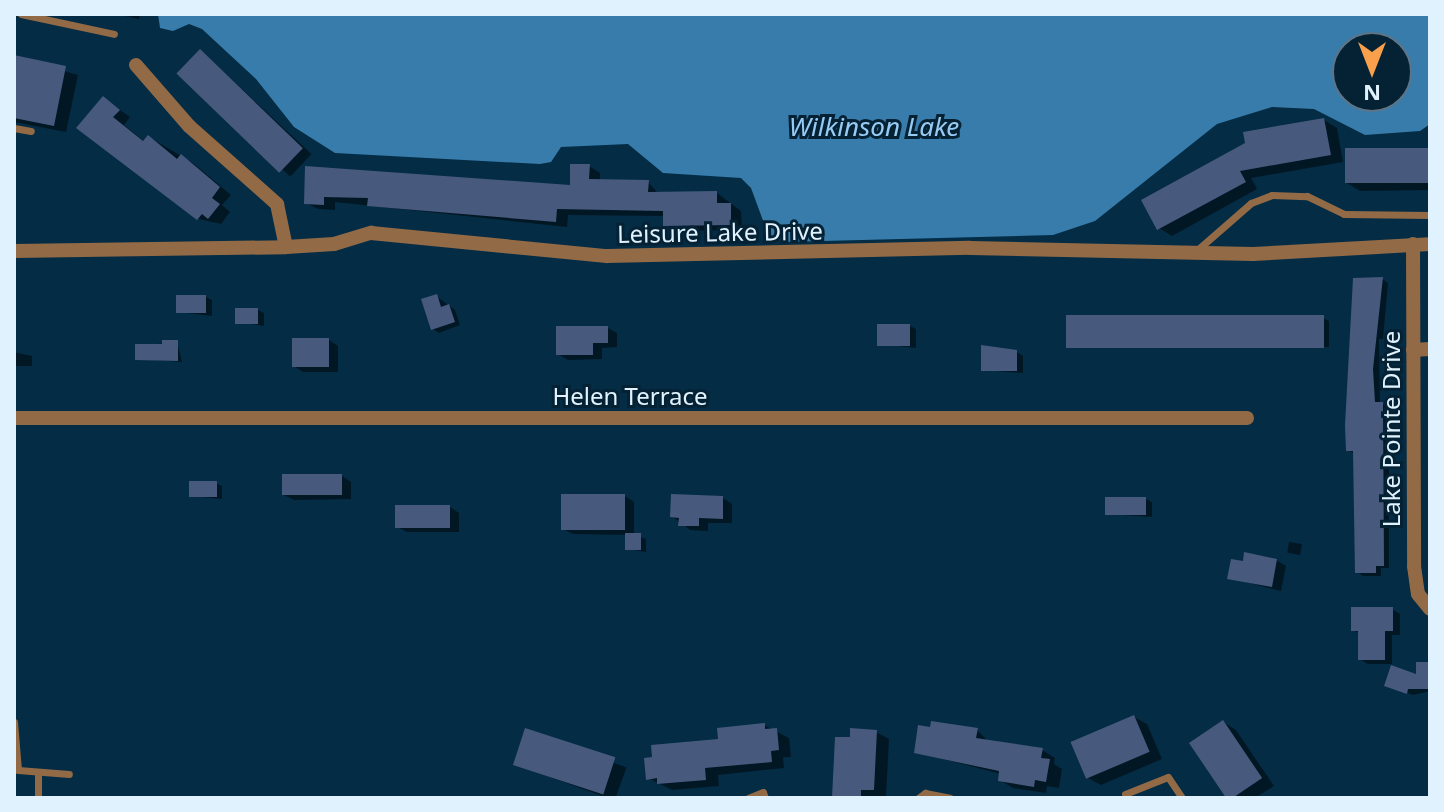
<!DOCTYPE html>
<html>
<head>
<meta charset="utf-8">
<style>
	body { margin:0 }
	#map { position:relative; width:1444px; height:812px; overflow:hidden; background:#042c45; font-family:"Noto Sans",sans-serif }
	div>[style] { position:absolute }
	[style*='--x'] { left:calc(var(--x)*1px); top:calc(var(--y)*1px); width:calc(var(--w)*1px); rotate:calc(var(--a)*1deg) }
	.water>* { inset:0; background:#377cab }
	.shadow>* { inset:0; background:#0007; transform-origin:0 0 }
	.building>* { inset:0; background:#475a7e; transform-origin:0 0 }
	.lane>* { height:7px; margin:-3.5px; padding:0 3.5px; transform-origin:3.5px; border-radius:3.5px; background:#936a46 }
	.street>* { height:14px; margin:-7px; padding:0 7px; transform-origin:7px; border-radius:7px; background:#936a46 }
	span { translate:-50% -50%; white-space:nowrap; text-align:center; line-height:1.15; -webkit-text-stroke:6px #052235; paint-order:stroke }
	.street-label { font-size:24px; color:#e1f2ff }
	.water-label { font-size:26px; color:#97cbf3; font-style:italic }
	.frame { position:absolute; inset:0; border:16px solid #e1f2ff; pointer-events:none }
	.north { position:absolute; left:1332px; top:32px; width:80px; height:80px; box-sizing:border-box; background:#052235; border:2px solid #5d7586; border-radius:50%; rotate:180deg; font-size:22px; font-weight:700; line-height:32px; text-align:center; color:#e1f2ff }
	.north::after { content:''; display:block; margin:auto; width:28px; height:36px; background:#f8a04b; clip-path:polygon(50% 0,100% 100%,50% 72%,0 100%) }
</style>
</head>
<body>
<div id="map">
	<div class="water">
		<div style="clip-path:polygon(evenodd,158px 14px,1430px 14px,1430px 124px,1420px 131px,1365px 135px,1314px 109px,1272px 107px,1217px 124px,1095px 221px,1053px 235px,784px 242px,768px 234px,751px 188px,741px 178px,663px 173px,628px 144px,561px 147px,551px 162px,540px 164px,335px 153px,294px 127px,256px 79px,202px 29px,189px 24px,173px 31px,160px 28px,158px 14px,1348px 48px,1396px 48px,1396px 96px,1348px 96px,1348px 48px)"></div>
	</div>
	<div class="shadow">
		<div style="clip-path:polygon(116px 14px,140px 14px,139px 19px)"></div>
		<div style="left:201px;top:51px;width:151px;height:31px;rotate:43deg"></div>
		<div style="clip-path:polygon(14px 57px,78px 75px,66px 132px,14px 122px)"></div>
		<div style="clip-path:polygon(103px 98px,130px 117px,124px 125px,145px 142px,149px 137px,193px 163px,231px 195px,222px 205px,230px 212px,221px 224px,199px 219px,79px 128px)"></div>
		<div style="clip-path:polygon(1324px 120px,1337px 128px,1343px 162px,1251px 178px,1257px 189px,1172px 236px,1159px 228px,1143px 201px)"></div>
		<div style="clip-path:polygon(1430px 150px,1430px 190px,1360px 191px,1347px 183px)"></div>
		<div style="clip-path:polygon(589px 166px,600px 173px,600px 181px,648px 182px,659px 194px,717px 193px,741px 211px,742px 230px,676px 231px,665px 224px,665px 216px,568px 215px,567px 227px,335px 202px,335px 210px,318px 209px,306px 203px,307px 168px,572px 187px)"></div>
		<div style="clip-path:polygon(1382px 279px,1388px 283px,1383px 339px,1379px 339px,1380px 404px,1389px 407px,1389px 568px,1381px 568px,1381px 576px,1363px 576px,1357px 572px,1355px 454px,1348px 450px)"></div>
		<div style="clip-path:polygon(436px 296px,455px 310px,460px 325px,439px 333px,433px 329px)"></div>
		<div style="clip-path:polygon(206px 297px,212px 300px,212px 316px,178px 312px)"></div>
		<div style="clip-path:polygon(258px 310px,264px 313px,264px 326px,237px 322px)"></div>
		<div style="clip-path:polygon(1323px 318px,1329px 321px,1329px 347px,1068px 347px)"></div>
		<div style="clip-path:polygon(910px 326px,916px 329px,916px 348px,879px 344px)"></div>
		<div style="clip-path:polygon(608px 328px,617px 333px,617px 347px,602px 348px,602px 359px,568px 360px,558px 354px)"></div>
		<div style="clip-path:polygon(329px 340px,338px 346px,338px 372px,303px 372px,294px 366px)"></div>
		<div style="clip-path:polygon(177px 342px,182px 362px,137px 359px,137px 346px)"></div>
		<div style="clip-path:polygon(14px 352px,32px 356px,32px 366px,14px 366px)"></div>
		<div style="clip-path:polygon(1017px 352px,1023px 356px,1023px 373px,983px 370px)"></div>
		<div style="clip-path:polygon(342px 476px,351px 482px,351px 499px,294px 500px,284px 495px)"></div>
		<div style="clip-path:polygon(216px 483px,222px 486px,222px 499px,191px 496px)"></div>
		<div style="clip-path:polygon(625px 496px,634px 502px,634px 535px,646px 539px,646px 552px,627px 549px,627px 535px,573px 534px,563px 529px)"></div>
		<div style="clip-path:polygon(723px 498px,732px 504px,732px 523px,708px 523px,708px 531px,690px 530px,672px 516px)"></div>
		<div style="clip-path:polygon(1146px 499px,1152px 502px,1152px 517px,1107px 514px)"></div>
		<div style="clip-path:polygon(450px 507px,459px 513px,459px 532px,407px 532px,397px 527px)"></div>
		<div style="left:1289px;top:542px;width:13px;height:11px;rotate:9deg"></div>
		<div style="clip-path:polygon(1276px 560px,1286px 566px,1281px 591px,1230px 578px)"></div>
		<div style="clip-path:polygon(1392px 609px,1400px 614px,1400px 635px,1392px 635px,1392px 664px,1368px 664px,1360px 659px,1360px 634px,1353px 630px)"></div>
		<div style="clip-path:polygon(1430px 664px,1430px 691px,1413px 695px,1392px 688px,1418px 677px)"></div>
		<div style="clip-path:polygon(1134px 717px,1147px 724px,1162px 759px,1101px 785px,1088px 778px)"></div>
		<div style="clip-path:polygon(1223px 722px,1236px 730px,1274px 786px,1255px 798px,1229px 798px,1192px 743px)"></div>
		<div style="clip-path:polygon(764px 725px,789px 738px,791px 757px,783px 757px,784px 768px,718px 775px,719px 786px,672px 790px,648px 778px,720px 741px)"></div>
		<div style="clip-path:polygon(977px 730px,989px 742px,1042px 750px,1055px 758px,1054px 764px,1062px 769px,1059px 788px,1047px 786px,1046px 793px,1013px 788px,1000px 780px,1001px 774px,916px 752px)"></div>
		<div style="left:526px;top:731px;width:107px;height:35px;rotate:20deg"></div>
		<div style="clip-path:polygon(876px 732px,889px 739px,886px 796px,834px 798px,852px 740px)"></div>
	</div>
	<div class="building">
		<div style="left:200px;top:49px;width:143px;height:34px;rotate:44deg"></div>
		<div style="clip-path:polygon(14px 55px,66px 66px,54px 126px,14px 118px)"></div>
		<div style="clip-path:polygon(103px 96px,120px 110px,113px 117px,143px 141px,148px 135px,177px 159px,181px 154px,220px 187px,212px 198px,220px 204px,208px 219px,202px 214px,197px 220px,76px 128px)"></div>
		<div style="clip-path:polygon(1324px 118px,1331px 155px,1240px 171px,1246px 182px,1157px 230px,1141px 200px,1245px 143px,1243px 132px)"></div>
		<div style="left:1430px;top:148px;width:35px;height:85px;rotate:90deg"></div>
		<div style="clip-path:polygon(570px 164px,590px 164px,589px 179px,649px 180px,648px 192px,717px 191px,717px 203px,731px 203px,731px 225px,663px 226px,663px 211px,557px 209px,556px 222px,367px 206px,368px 198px,324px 197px,324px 205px,304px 204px,305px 166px,570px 185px)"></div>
		<div style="clip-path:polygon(1383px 277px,1373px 369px,1375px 402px,1383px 402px,1384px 566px,1376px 566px,1376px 573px,1355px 573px,1353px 451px,1346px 451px,1345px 425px,1353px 278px)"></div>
		<div style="clip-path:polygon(437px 294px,441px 307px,449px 304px,455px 322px,431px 330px,421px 299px)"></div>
		<div style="left:176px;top:295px;width:30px;height:18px"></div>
		<div style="left:235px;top:308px;width:23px;height:16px"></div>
		<div style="left:1066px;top:315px;width:258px;height:33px"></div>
		<div style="left:877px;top:324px;width:33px;height:22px"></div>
		<div style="clip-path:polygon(556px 326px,608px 326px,608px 343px,593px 343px,593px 355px,556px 355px)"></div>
		<div style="left:292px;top:338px;width:37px;height:29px"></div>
		<div style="clip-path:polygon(162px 340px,178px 340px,178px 361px,135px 360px,135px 344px,162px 344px)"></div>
		<div style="clip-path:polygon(981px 345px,1017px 350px,1017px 371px,981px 371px)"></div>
		<div style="left:342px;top:474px;width:21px;height:60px;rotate:90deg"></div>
		<div style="left:189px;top:481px;width:28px;height:16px"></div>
		<div style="left:561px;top:494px;width:64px;height:36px"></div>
		<div style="clip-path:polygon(671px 494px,723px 496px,723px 519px,699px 518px,699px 526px,678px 526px,679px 518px,670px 517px)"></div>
		<div style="left:1105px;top:497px;width:41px;height:18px"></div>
		<div style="left:395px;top:505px;width:55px;height:23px"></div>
		<div style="left:625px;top:533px;width:16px;height:17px"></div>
		<div style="clip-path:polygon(1244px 552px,1277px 559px,1272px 587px,1227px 579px,1231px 559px,1243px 561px)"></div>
		<div style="clip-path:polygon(1351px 607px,1393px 607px,1393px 631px,1385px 631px,1385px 660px,1358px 660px,1358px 631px,1351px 631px)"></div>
		<div style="clip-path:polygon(1416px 662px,1430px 662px,1430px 689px,1408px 689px,1407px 694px,1384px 686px,1391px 665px,1416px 674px)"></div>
		<div style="left:1134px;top:715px;width:40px;height:69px;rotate:67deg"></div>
		<div style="left:1223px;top:720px;width:70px;height:41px;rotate:56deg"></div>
		<div style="clip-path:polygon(931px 721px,978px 728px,976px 738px,1043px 748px,1041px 758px,1050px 759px,1046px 782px,1035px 780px,1034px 787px,998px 781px,999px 771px,914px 753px,918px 725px,930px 727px)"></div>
		<div style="clip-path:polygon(765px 723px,765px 729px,777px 728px,779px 750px,771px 751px,772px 762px,705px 768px,706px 780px,657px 784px,657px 778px,646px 780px,644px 758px,652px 757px,651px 745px,718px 739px,717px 728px)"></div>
		<div style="left:525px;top:728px;width:95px;height:39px;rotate:18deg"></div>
		<div style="clip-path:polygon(850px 728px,877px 730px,874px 790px,861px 790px,861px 798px,832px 798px,835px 737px,850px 737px)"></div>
	</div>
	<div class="lane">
		<div style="--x:21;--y:14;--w:95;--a:12.1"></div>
		<div style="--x:14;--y:128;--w:17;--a:10"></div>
		<div style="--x:1196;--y:251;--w:73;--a:-41.1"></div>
		<div style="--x:1251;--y:203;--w:22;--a:-21"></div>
		<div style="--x:1272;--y:195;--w:35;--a:2"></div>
		<div style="--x:1307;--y:196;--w:41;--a:25.9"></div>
		<div style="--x:1344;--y:214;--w:86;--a:0.7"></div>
		<div style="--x:14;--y:722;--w:48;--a:85.2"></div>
		<div style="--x:18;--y:770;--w:51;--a:4.5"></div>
		<div style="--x:38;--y:775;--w:23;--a:90"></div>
		<div style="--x:1125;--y:794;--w:46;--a:-21.6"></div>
		<div style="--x:1168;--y:777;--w:25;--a:56"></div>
		<div style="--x:748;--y:798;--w:16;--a:-22"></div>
		<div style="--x:763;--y:792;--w:6;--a:72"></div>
		<div style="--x:918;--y:798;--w:9;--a:-36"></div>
		<div style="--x:925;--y:793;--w:25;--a:11"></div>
	</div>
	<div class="street">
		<div style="--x:136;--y:65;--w:81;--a:49"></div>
		<div style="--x:189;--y:126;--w:118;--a:41.6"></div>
		<div style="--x:277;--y:204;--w:44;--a:78.2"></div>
		<div style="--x:1413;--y:244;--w:322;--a:89.8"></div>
		<div style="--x:1414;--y:566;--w:28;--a:82"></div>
		<div style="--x:1418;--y:594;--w:19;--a:51"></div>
		<div style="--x:14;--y:251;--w:272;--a:-0.8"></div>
		<div style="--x:286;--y:247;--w:48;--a:-3.6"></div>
		<div style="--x:334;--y:244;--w:39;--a:-17"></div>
		<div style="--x:371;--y:233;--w:237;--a:5.6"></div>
		<div style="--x:607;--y:256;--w:363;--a:-1.3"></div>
		<div style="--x:970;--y:248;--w:283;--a:1.2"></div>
		<div style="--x:1253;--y:254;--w:177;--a:-3.2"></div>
		<div style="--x:1413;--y:350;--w:17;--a:-3"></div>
		<div style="--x:14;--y:418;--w:1233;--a:0"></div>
	</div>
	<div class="street-label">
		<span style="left:720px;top:232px;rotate:-1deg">Leisure Lake Drive</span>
		<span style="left:630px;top:396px">Helen Terrace</span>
		<span style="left:1391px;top:429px;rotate:-90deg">Lake Pointe Drive</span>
	</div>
	<div class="water-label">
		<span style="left:874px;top:127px">Wilkinson Lake</span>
	</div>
	<div class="frame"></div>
	<div class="north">N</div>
</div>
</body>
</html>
